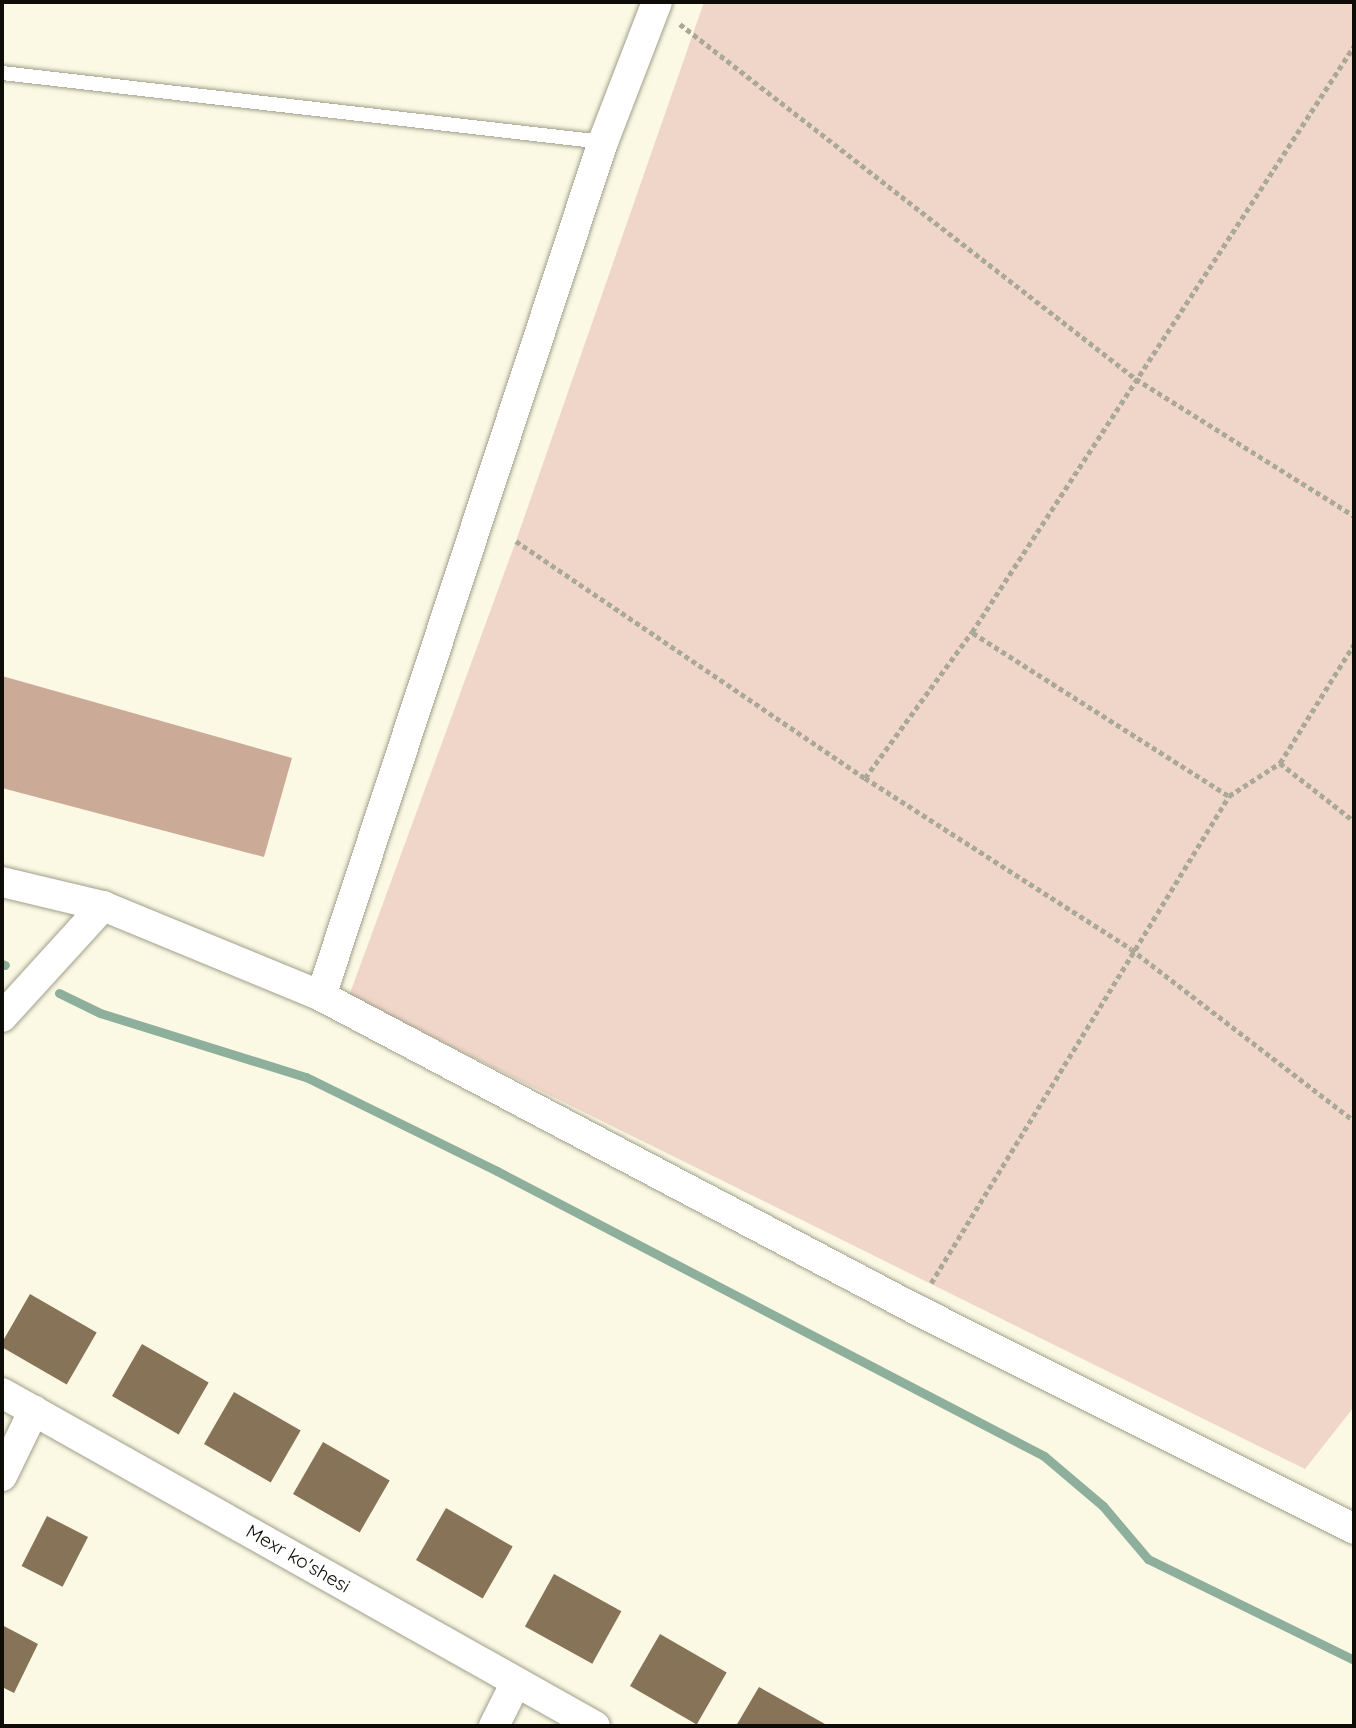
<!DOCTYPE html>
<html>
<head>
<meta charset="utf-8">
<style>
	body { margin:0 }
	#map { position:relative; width:1356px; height:1728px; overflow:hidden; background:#fbf9e4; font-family:Quicksand,sans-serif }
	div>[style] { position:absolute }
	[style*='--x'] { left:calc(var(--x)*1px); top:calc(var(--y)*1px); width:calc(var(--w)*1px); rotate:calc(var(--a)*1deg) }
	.green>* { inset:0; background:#f0d6c9 }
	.forest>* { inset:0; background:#ccaa98 }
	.stream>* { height:9px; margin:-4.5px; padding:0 4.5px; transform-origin:4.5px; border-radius:4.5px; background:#8daf9c }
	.building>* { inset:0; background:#877458; transform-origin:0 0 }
	.path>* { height:4.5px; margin-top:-2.25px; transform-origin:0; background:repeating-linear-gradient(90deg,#aaa898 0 5px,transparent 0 8.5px) }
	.roads { filter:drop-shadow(0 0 2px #a09f8b) drop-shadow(0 0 2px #a09f8b) }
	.lane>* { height:14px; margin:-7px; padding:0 7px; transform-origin:7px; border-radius:7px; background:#fff }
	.street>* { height:30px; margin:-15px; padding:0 15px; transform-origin:15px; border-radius:15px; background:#fff }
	span { translate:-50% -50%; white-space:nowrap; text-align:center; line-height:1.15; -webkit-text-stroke:5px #fff; paint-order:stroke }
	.street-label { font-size:19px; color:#0d0c06 }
	.frame { position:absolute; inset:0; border:4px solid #0d0c06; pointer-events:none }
</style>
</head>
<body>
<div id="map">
	<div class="green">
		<div style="clip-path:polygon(704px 2px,1354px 2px,1354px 1407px,1305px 1469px,349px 996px,516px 541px)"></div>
	</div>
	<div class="forest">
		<div style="clip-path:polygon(2px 676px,292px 758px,264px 857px,2px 788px)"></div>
	</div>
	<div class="stream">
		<div style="--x:2;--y:964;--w:3;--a:18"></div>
		<div style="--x:59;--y:993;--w:46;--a:26"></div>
		<div style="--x:100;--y:1013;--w:216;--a:17.3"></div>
		<div style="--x:306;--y:1077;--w:213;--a:26.2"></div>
		<div style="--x:497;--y:1171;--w:617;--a:27.52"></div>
		<div style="--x:1044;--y:1456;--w:77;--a:40.3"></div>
		<div style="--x:1103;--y:1506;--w:70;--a:49.7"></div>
		<div style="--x:1148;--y:1559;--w:229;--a:26.1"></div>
	</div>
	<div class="building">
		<div style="left:30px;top:1294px;width:77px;height:60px;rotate:30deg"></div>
		<div style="left:142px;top:1344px;width:77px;height:60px;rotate:30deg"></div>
		<div style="left:234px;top:1392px;width:77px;height:60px;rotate:30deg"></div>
		<div style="left:323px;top:1442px;width:77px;height:60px;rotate:30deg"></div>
		<div style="left:446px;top:1508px;width:77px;height:60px;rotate:30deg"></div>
		<div style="left:47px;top:1516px;width:46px;height:56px;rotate:27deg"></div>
		<div style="left:554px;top:1574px;width:77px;height:60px;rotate:29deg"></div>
		<div style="clip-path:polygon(2px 1625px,38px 1644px,14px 1693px,2px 1687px)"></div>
		<div style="left:660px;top:1634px;width:77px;height:60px;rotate:30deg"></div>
		<div style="clip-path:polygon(759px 1687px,825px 1724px,824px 1726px,736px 1726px)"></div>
	</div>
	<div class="path">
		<div style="--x:680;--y:24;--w:578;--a:37.9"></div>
		<div style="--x:1136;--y:379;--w:257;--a:32.1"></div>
		<div style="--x:516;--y:541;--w:422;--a:34.2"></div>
		<div style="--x:865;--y:778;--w:316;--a:32.7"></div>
		<div style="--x:1131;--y:949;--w:282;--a:37.6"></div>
		<div style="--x:973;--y:633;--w:303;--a:32.5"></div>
		<div style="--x:1280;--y:763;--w:94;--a:38.1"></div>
		<div style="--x:865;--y:778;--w:181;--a:-53.8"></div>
		<div style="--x:972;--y:632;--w:700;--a:-56.9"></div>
		<div style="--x:931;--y:1283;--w:571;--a:-58.54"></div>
		<div style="--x:1229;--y:796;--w:61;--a:-32.9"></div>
		<div style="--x:1280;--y:763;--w:140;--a:-58.1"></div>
	</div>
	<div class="roads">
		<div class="lane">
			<div style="--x:2;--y:73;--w:605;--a:6.55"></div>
		</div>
		<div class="street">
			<div style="--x:2;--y:882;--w:104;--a:13.4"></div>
			<div style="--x:103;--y:906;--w:236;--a:22.4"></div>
			<div style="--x:321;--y:996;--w:671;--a:27.79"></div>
			<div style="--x:915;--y:1309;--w:491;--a:26.6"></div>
			<div style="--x:321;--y:996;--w:899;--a:-71.73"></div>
			<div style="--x:603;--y:142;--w:150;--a:-68.9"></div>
			<div style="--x:2;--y:1017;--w:150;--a:-47.7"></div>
			<div style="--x:2;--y:1393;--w:680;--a:29.32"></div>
			<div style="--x:2;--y:1476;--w:73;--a:-64.1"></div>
			<div style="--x:494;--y:1726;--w:49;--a:-63.4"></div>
		</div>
	</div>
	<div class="street-label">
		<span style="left:298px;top:1559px;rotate:30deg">Mexr ko'shesi</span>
	</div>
	<div class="frame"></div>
</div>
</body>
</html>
